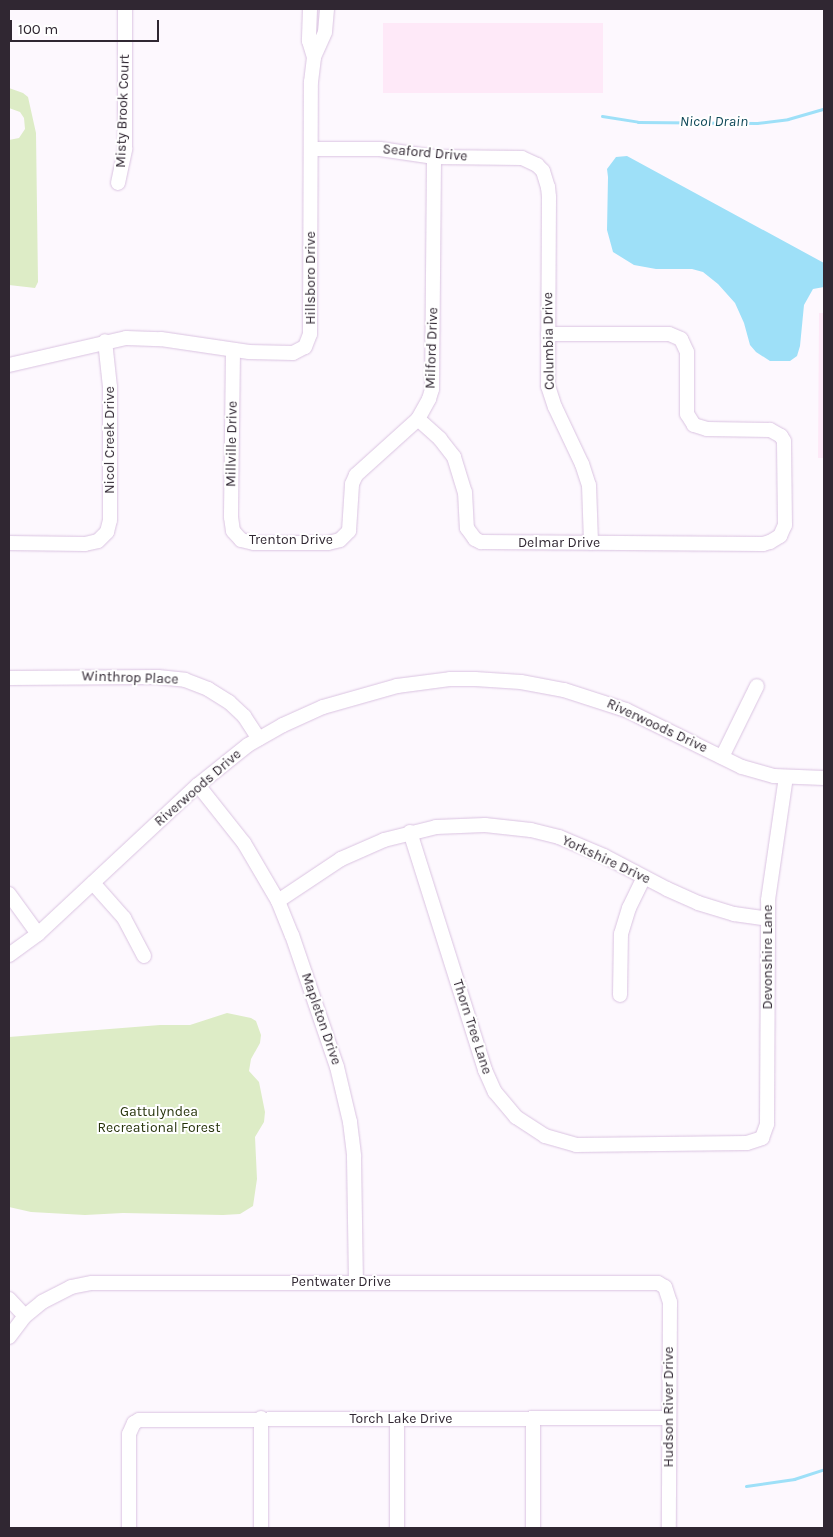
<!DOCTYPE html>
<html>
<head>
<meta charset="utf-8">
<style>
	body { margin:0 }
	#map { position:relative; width:833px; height:1537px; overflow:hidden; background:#fdf8fe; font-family:Karla,sans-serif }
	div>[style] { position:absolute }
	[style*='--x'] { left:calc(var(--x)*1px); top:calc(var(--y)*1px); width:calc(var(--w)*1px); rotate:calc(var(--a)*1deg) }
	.commercial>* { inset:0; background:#fee9f8; transform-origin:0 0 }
	.green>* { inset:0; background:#ddecc6 }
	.water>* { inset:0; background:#9ee0f8 }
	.stream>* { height:3px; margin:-1.5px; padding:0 1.5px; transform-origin:1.5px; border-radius:1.5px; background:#9ee0f8 }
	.roads { filter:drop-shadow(0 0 1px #dac3e1) drop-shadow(0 0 1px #dac3e1) }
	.minor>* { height:14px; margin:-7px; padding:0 7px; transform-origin:7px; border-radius:7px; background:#fff }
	span { translate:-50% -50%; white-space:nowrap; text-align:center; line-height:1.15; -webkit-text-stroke:4px #fff; paint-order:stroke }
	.street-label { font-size:14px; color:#302732 }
	.park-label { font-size:14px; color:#27340c }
	.water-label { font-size:15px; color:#114a5a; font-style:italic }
	.frame { position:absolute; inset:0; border:10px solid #302732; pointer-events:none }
	.scale { position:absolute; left:10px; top:20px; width:149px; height:22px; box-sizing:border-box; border:2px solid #302732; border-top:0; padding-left:6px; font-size:15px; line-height:18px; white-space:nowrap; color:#302732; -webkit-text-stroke:4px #fff; paint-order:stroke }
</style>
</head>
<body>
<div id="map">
	<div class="commercial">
		<div style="left:383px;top:23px;width:220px;height:70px"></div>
		<div style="clip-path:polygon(819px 313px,824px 313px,824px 458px,818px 458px)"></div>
	</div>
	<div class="green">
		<div style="clip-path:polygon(9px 88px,23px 93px,28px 97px,36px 133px,38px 282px,35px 288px,9px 285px,9px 140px,19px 138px,25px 129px,24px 118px,20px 112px,9px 108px)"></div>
		<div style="clip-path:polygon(227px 1013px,251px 1018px,256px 1021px,261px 1035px,260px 1043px,251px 1059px,249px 1071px,259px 1082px,265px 1112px,264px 1122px,255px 1137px,257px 1179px,253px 1206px,240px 1214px,223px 1215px,123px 1213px,85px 1215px,31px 1212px,9px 1207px,9px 1037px,160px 1025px,190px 1025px)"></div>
	</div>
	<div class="water">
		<div style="clip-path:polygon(627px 156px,824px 263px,824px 287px,813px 289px,804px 305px,800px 346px,797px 356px,790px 361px,770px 361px,756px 352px,750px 345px,744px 323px,735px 303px,718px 284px,703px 272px,692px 269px,656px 269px,634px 265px,613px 252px,607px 230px,608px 177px,607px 169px,616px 157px)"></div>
	</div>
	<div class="stream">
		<div style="--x:602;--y:116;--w:36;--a:9"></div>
		<div style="--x:638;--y:122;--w:119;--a:0.5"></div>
		<div style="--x:757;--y:123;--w:31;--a:-7"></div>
		<div style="--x:788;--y:119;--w:37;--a:-16"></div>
		<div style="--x:746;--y:1486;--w:49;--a:-8.3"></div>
		<div style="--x:794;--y:1479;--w:32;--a:-18"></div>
	</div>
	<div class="roads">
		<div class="minor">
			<div style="--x:310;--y:9;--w:32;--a:92"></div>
			<div style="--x:309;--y:41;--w:17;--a:73"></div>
			<div style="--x:311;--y:149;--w:69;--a:0"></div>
			<div style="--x:380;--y:149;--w:55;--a:8.4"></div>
			<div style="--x:434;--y:157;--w:88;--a:0.7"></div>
			<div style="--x:522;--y:158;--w:17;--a:25"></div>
			<div style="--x:537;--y:165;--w:8;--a:45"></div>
			<div style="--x:543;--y:171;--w:17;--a:73"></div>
			<div style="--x:548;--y:187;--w:10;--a:84"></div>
			<div style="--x:549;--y:197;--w:189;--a:90.3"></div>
			<div style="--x:548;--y:386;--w:22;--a:72"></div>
			<div style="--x:555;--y:407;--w:63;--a:64.7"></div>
			<div style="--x:582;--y:464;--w:22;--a:72"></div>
			<div style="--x:589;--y:485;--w:58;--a:88"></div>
			<div style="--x:118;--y:183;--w:35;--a:-78"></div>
			<div style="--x:125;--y:149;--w:140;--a:-90"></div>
			<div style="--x:233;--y:350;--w:167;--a:90.7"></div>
			<div style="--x:231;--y:517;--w:14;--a:82"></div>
			<div style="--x:233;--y:531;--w:12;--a:48"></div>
			<div style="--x:241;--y:540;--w:13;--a:13"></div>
			<div style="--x:254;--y:543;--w:74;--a:0"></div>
			<div style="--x:328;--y:543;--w:12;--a:-14"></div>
			<div style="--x:340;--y:540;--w:13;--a:-45"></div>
			<div style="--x:349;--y:531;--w:47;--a:-86.3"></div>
			<div style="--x:352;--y:484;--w:10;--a:-66"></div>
			<div style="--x:356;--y:475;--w:84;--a:-42.1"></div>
			<div style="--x:418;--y:419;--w:23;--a:-61"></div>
			<div style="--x:429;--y:399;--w:10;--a:-73"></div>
			<div style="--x:432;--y:389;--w:232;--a:-89.5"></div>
			<div style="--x:9;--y:365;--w:120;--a:-13"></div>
			<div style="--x:126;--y:338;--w:35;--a:2"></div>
			<div style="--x:161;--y:339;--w:89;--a:8.4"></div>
			<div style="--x:249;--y:352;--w:44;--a:1.3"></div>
			<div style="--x:293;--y:353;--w:13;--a:-27"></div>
			<div style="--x:305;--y:347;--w:14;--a:-69"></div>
			<div style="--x:310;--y:334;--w:252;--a:-89.8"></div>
			<div style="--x:311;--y:82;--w:25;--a:-83"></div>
			<div style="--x:314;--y:57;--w:27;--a:-66"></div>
			<div style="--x:325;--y:32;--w:23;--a:-85"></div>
			<div style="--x:418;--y:419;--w:30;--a:42"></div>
			<div style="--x:440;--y:439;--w:23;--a:52"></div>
			<div style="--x:454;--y:457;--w:37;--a:73"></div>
			<div style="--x:465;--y:492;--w:36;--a:87"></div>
			<div style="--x:467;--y:528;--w:14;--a:54"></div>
			<div style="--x:475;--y:539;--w:7;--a:27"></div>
			<div style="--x:481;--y:542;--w:282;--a:0.4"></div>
			<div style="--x:763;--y:544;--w:7;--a:-16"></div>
			<div style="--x:770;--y:542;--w:12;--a:-31"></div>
			<div style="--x:780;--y:536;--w:12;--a:-66"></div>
			<div style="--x:785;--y:525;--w:84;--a:-90.7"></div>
			<div style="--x:784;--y:441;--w:6;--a:-121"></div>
			<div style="--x:781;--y:436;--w:13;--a:-151"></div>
			<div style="--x:770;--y:430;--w:63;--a:-179.1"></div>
			<div style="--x:707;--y:429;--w:14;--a:-163"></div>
			<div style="--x:694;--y:425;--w:13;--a:-122"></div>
			<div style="--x:687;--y:414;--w:62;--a:-90"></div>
			<div style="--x:687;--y:352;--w:14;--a:-115"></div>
			<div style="--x:681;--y:339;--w:13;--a:-157"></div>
			<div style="--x:669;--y:334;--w:121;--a:180"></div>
			<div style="--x:9;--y:543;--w:76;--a:0.8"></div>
			<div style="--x:85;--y:544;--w:13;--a:-13"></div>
			<div style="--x:98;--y:541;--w:13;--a:-45"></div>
			<div style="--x:107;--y:532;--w:12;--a:-76"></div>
			<div style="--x:110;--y:520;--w:133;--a:-90"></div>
			<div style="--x:110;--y:387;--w:46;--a:-96.2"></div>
			<div style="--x:9;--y:678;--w:149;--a:-0.4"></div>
			<div style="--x:158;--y:677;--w:27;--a:6"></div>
			<div style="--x:185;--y:680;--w:25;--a:21"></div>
			<div style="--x:208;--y:689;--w:25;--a:32"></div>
			<div style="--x:229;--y:702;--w:21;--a:43"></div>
			<div style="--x:244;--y:716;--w:27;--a:57"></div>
			<div style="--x:722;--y:757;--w:79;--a:-63.8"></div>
			<div style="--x:198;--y:785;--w:74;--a:51.6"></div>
			<div style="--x:244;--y:843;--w:67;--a:59.6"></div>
			<div style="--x:278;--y:901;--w:37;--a:68"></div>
			<div style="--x:292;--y:935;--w:139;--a:71.2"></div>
			<div style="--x:337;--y:1067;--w:57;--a:76.7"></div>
			<div style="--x:350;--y:1122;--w:35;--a:83"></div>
			<div style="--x:354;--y:1157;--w:125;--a:89.1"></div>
			<div style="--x:410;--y:832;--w:250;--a:72.5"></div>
			<div style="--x:485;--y:1070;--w:24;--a:66"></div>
			<div style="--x:495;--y:1092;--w:33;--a:50"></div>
			<div style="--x:516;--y:1117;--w:35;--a:33"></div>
			<div style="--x:545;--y:1136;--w:32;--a:16"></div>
			<div style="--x:576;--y:1145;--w:171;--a:-0.7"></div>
			<div style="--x:747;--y:1143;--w:16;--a:-18"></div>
			<div style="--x:762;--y:1138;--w:15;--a:-70"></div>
			<div style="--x:767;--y:1124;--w:224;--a:-89.7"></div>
			<div style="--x:768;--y:900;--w:124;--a:-81.7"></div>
			<div style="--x:93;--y:883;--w:47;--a:48.5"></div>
			<div style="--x:124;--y:918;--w:43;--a:62.2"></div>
			<div style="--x:9;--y:894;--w:49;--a:54.1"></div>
			<div style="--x:278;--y:901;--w:76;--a:-33.7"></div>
			<div style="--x:341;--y:859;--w:47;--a:-23.8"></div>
			<div style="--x:384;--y:840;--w:54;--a:-14"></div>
			<div style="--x:436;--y:827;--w:49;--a:-2.3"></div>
			<div style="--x:485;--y:825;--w:46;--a:6.2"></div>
			<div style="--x:531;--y:830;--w:29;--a:14"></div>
			<div style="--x:559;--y:837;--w:49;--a:22.9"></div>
			<div style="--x:604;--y:856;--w:71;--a:27.6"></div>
			<div style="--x:667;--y:889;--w:34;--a:24"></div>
			<div style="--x:698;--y:903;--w:38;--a:17"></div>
			<div style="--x:734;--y:914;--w:34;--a:8"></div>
			<div style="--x:9;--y:955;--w:36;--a:-36"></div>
			<div style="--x:38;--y:934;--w:219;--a:-43"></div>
			<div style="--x:198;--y:785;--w:64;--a:-38.7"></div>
			<div style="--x:248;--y:745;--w:40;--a:-29.7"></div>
			<div style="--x:283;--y:725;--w:44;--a:-24.2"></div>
			<div style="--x:323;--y:707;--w:77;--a:-15.8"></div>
			<div style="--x:397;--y:686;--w:53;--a:-7.5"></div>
			<div style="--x:450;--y:679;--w:25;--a:0"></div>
			<div style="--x:475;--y:679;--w:46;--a:3.7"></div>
			<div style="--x:521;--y:682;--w:44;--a:10.5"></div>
			<div style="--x:564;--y:690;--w:65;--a:17.9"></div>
			<div style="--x:626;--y:710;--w:129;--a:26.2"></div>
			<div style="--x:742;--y:767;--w:33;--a:16"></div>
			<div style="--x:774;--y:776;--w:50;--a:2.3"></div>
			<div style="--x:620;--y:995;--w:61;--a:-89.1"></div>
			<div style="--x:621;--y:934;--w:27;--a:-73"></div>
			<div style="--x:629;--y:908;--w:34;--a:-64"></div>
			<div style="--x:9;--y:1299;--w:23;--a:47"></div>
			<div style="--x:9;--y:1337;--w:26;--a:-53"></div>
			<div style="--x:25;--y:1316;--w:22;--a:-39"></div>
			<div style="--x:42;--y:1302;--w:33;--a:-27"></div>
			<div style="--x:71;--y:1287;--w:21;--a:-11"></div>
			<div style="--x:92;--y:1283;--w:566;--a:0"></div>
			<div style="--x:658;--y:1283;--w:8;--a:30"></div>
			<div style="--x:665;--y:1287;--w:16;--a:72"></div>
			<div style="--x:670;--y:1302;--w:226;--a:90.3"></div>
			<div style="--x:129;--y:1528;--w:94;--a:-90"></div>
			<div style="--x:129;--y:1434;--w:12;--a:-66"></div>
			<div style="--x:134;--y:1423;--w:6;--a:-31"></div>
			<div style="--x:139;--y:1420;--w:530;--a:-0.22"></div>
			<div style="--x:261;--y:1528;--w:110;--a:-90"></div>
			<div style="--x:397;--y:1528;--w:109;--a:-90"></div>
			<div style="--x:533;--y:1528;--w:109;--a:-90"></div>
		</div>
	</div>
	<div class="street-label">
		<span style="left:123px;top:111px;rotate:-88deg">Misty Brook Court</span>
		<span style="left:425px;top:153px;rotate:5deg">Seaford Drive</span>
		<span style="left:311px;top:278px;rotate:-90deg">Hillsboro Drive</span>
		<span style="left:549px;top:341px;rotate:-91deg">Columbia Drive</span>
		<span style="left:432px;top:348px;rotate:-88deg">Milford Drive</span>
		<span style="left:110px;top:440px;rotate:-90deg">Nicol Creek Drive</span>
		<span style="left:232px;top:444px;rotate:-89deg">Millville Drive</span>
		<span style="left:291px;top:540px">Trenton Drive</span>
		<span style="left:559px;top:543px">Delmar Drive</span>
		<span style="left:130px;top:678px;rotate:2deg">Winthrop Place</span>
		<span style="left:657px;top:726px;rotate:25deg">Riverwoods Drive</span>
		<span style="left:198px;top:788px;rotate:-41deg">Riverwoods Drive</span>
		<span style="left:606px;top:860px;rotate:25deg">Yorkshire Drive</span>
		<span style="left:768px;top:957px;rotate:-90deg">Devonshire Lane</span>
		<span style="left:321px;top:1019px;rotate:71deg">Mapleton Drive</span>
		<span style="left:472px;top:1027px;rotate:72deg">Thorn Tree Lane</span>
		<span style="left:341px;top:1282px">Pentwater Drive</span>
		<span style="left:669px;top:1407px;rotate:-90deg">Hudson River Drive</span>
		<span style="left:401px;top:1419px">Torch Lake Drive</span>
	</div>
	<div class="park-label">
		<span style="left:159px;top:1120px">Gattulyndea<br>Recreational Forest</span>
	</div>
	<div class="water-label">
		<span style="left:714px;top:122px">Nicol Drain</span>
	</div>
	<div class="frame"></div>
	<div class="scale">100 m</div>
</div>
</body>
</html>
